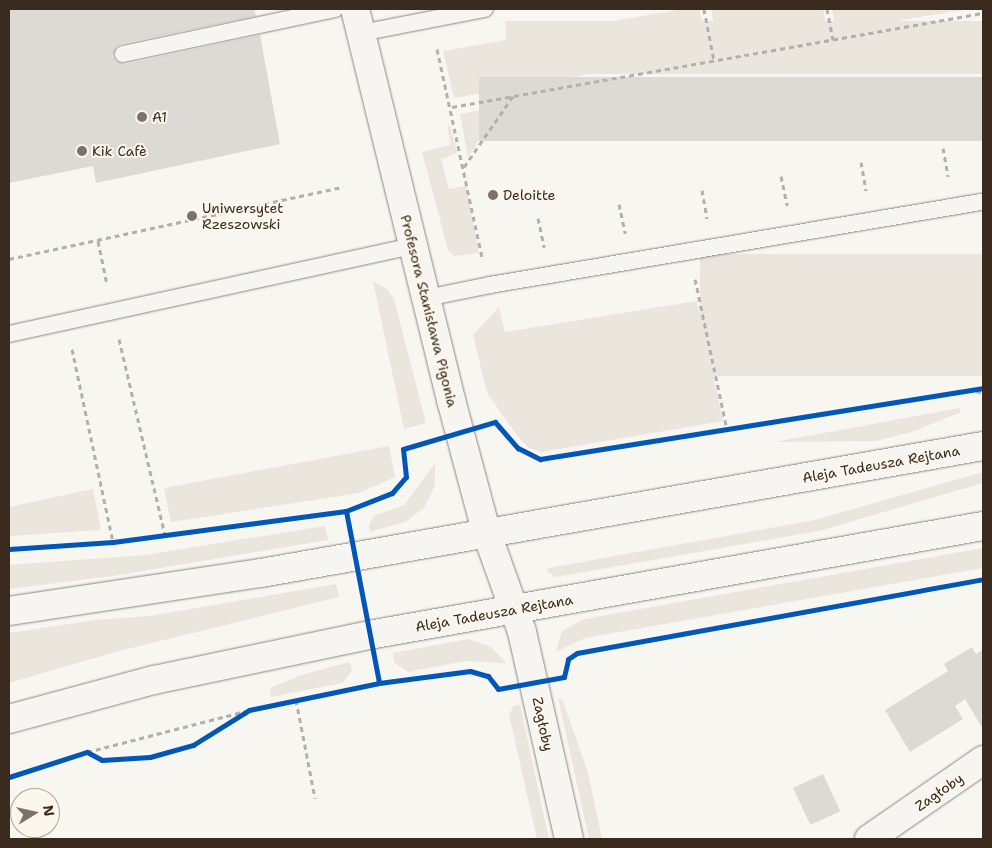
<!DOCTYPE html>
<html>
<head>
<meta charset="utf-8">
<style>
	body { margin:0 }
	#map { position:relative; width:992px; height:848px; overflow:hidden; background:#f8f6f0; font-family:"Shantell Sans",sans-serif }
	div>[style] { position:absolute }
	[style*='--x'] { left:calc(var(--x)*1px); top:calc(var(--y)*1px); width:calc(var(--w)*1px); rotate:calc(var(--a)*1deg) }
	.green>* { inset:0; background:#eae6dd; transform-origin:0 0 }
	.building>* { inset:0; background:#dcdad5; transform-origin:0 0 }
	.path>* { height:3px; margin-top:-1.5px; transform-origin:0; background:repeating-linear-gradient(90deg,#b3b0ac 0 5px,transparent 0 9px) }
	.roads { filter:drop-shadow(0 0 1px #8b8781) drop-shadow(0 0 1px #8b8781) }
	.lane>* { height:16px; margin:-8px; padding:0 8px; transform-origin:8px; border-radius:8px; background:#f6f5f1 }
	.street>* { height:28px; margin:-14px; padding:0 14px; transform-origin:14px; border-radius:14px; background:#f6f5f1 }
	.secondary>* { height:28px; margin:-14px; padding:0 14px; transform-origin:14px; border-radius:14px; background:#f6f5f1 }
	.cycleway>* { height:5px; margin:-2.5px; padding:0 2.5px; transform-origin:2.5px; border-radius:2.5px; background:#0057b8 }
	.dots>* { width:14px; height:14px; translate:-50% -50%; box-sizing:border-box; border:2px solid #fbf7ec; border-radius:50% }
	span { translate:-50% -50%; white-space:nowrap; text-align:center; line-height:1.15; -webkit-text-stroke:4px #fbf7ec; paint-order:stroke }
	.poi-label { font-size:14px; color:#3b2a1e }
	.left { translate:0 -50%; text-align:left }
	.street-label { font-size:14px; color:#3b2a1e }
	.frame { position:absolute; inset:0; border:10px solid #3b2a1e; pointer-events:none }
	.north { position:absolute; left:10px; top:788px; width:50px; height:50px; box-sizing:border-box; background:#fbf7ec; border:1px solid #aea59a; border-radius:50%; rotate:81deg; font-size:14px; font-weight:700; line-height:20px; text-align:center; color:#3b2a1e }
	.north::after { content:''; display:block; margin:auto; width:18px; height:22px; background:#7d7168; clip-path:polygon(50% 0,100% 100%,50% 72%,0 100%) }
</style>
</head>
<body>
<div id="map">
	<div class="green">
		<div style="clip-path:polygon(682px 9px,699px 9px,709px 53px,454px 98px,443px 51px)"></div>
		<div style="clip-path:polygon(711px 9px,823px 9px,828px 32px,720px 51px)"></div>
		<div style="clip-path:polygon(832px 9px,969px 9px,836px 31px)"></div>
		<div style="left:983px;top:21px;width:53px;height:477px;rotate:90deg"></div>
		<div style="clip-path:polygon(502px 106px,468px 157px,460px 114px)"></div>
		<div style="clip-path:polygon(450px 125px,457px 153px,441px 159px,449px 189px,466px 186px,479px 253px,454px 256px,448px 250px,422px 152px,451px 145px,447px 127px)"></div>
		<div style="left:983px;top:254px;width:122px;height:283px;rotate:90deg"></div>
		<div style="clip-path:polygon(373px 281px,387px 289px,394px 299px,426px 423px,404px 429px)"></div>
		<div style="clip-path:polygon(697px 301px,723px 421px,541px 452px,529px 448px,519px 438px,487px 393px,473px 335px,499px 307px,505px 332px)"></div>
		<div style="clip-path:polygon(959px 408px,961px 412px,912px 432px,876px 441px,775px 442px)"></div>
		<div style="clip-path:polygon(389px 446px,395px 477px,359px 493px,171px 522px,164px 488px)"></div>
		<div style="clip-path:polygon(435px 463px,435px 485px,424px 508px,405px 522px,370px 532px,369px 525px,374px 516px,404px 505px)"></div>
		<div style="clip-path:polygon(983px 472px,983px 483px,819px 531px,556px 577px,547px 571px,548px 568px,815px 520px)"></div>
		<div style="clip-path:polygon(93px 489px,101px 530px,9px 536px,9px 507px)"></div>
		<div style="clip-path:polygon(325px 526px,328px 540px,113px 576px,9px 589px,9px 565px,145px 555px)"></div>
		<div style="clip-path:polygon(983px 548px,983px 568px,585px 638px,556px 652px,562px 631px,584px 619px)"></div>
		<div style="clip-path:polygon(336px 584px,339px 597px,115px 652px,9px 683px,9px 633px,95px 620px,150px 616px)"></div>
		<div style="clip-path:polygon(468px 639px,491px 647px,506px 663px,466px 661px,408px 672px,394px 662px,393px 653px)"></div>
		<div style="clip-path:polygon(350px 662px,352px 671px,342px 683px,271px 697px,270px 688px,301px 675px)"></div>
		<div style="clip-path:polygon(558px 698px,563px 701px,588px 773px,602px 839px,589px 839px)"></div>
		<div style="clip-path:polygon(520px 705px,549px 839px,537px 839px,509px 714px,514px 706px)"></div>
	</div>
	<div class="building">
		<div style="clip-path:polygon(9px 9px,254px 9px,256px 16px,121px 44px,116px 47px,113px 56px,116px 61px,125px 64px,260px 35px,280px 144px,96px 183px,93px 166px,9px 183px)"></div>
		<div style="left:983px;top:77px;width:64px;height:504px;rotate:90deg"></div>
		<div style="clip-path:polygon(972px 647px,976px 654px,983px 650px,983px 729px,965px 699px,955px 706px,963px 719px,910px 752px,885px 710px,948px 671px,944px 664px)"></div>
		<div style="left:823px;top:774px;width:41px;height:33px;rotate:65deg"></div>
	</div>
	<div class="path">
		<div style="--x:704;--y:9;--w:53;--a:79.1"></div>
		<div style="--x:827;--y:9;--w:31;--a:79"></div>
		<div style="--x:437;--y:49;--w:214;--a:77.8"></div>
		<div style="--x:452;--y:107;--w:539;--a:-10.04"></div>
		<div style="--x:943;--y:148;--w:29;--a:80"></div>
		<div style="--x:861;--y:162;--w:29;--a:80"></div>
		<div style="--x:464;--y:167;--w:86;--a:-55.4"></div>
		<div style="--x:781;--y:176;--w:30;--a:78"></div>
		<div style="--x:702;--y:190;--w:29;--a:80"></div>
		<div style="--x:619;--y:204;--w:30;--a:78"></div>
		<div style="--x:538;--y:218;--w:30;--a:78"></div>
		<div style="--x:98;--y:241;--w:44;--a:78.2"></div>
		<div style="--x:9;--y:259;--w:342;--a:-12.2"></div>
		<div style="--x:695;--y:279;--w:154;--a:78"></div>
		<div style="--x:119;--y:339;--w:201;--a:76.8"></div>
		<div style="--x:72;--y:349;--w:197;--a:78"></div>
		<div style="--x:976;--y:391;--w:7;--a:16"></div>
		<div style="--x:296;--y:700;--w:100;--a:79"></div>
		<div style="--x:87;--y:752;--w:167;--a:-14.5"></div>
	</div>
	<div class="roads">
		<div class="lane">
			<div style="--x:361;--y:33;--w:126;--a:-11"></div>
			<div style="--x:123;--y:54;--w:217;--a:-12"></div>
			<div style="--x:426;--y:298;--w:65;--a:-11.5"></div>
			<div style="--x:490;--y:285;--w:500;--a:-9.6"></div>
			<div style="--x:9;--y:334;--w:414;--a:-12.3"></div>
		</div>
		<div class="street">
			<div style="--x:355;--y:9;--w:403;--a:76.2"></div>
			<div style="--x:451;--y:400;--w:139;--a:75"></div>
			<div style="--x:487;--y:534;--w:104;--a:70.3"></div>
			<div style="--x:522;--y:632;--w:212;--a:77.2"></div>
			<div style="--x:869;--y:839;--w:139;--a:-34.7"></div>
		</div>
		<div class="secondary">
			<div style="--x:9;--y:611;--w:255;--a:-8.6"></div>
			<div style="--x:261;--y:573;--w:733;--a:-9.98"></div>
			<div style="--x:9;--y:719;--w:150;--a:-15.1"></div>
			<div style="--x:154;--y:680;--w:220;--a:-11.8"></div>
			<div style="--x:369;--y:635;--w:624;--a:-10.07"></div>
		</div>
	</div>
	<div class="cycleway">
		<div style="--x:346;--y:511;--w:175;--a:79.1"></div>
		<div style="--x:9;--y:549;--w:104;--a:-3.9"></div>
		<div style="--x:113;--y:542;--w:235;--a:-7.6"></div>
		<div style="--x:346;--y:511;--w:49;--a:-21.4"></div>
		<div style="--x:392;--y:493;--w:21;--a:-49"></div>
		<div style="--x:406;--y:477;--w:28;--a:-96"></div>
		<div style="--x:403;--y:449;--w:96;--a:-16.4"></div>
		<div style="--x:495;--y:422;--w:35;--a:49"></div>
		<div style="--x:518;--y:448;--w:25;--a:27"></div>
		<div style="--x:540;--y:459;--w:449;--a:-9.1"></div>
		<div style="--x:9;--y:777;--w:82;--a:-17.8"></div>
		<div style="--x:87;--y:752;--w:17;--a:28"></div>
		<div style="--x:102;--y:760;--w:48;--a:-3.6"></div>
		<div style="--x:150;--y:757;--w:45;--a:-15.6"></div>
		<div style="--x:193;--y:745;--w:66;--a:-32"></div>
		<div style="--x:249;--y:710;--w:133;--a:-11.7"></div>
		<div style="--x:379;--y:683;--w:92;--a:-7.5"></div>
		<div style="--x:470;--y:671;--w:19;--a:16"></div>
		<div style="--x:488;--y:676;--w:16;--a:52"></div>
		<div style="--x:498;--y:689;--w:67;--a:-10.3"></div>
		<div style="--x:564;--y:677;--w:18;--a:-77"></div>
		<div style="--x:568;--y:659;--w:11;--a:-34"></div>
		<div style="--x:577;--y:653;--w:413;--a:-10.3"></div>
	</div>
	<div class="dots">
		<div style="left:142px;top:117px;background:#7d7168"></div>
		<div style="left:82px;top:151px;background:#7d7168"></div>
		<div style="left:493px;top:195px;background:#7d7168"></div>
		<div style="left:192px;top:216px;background:#7d7168"></div>
	</div>
	<div class="poi-label">
		<span class="left" style="left:152px;top:117px">A1</span>
		<span class="left" style="left:92px;top:151px">Kik Cafè</span>
		<span class="left" style="left:503px;top:195px">Deloitte</span>
		<span class="left" style="left:202px;top:216px">Uniwersytet<br>Rzeszowski</span>
	</div>
	<div class="street-label">
		<span style="left:429px;top:311px;rotate:76deg">Profesora Stanisława Pigonia</span>
		<span style="left:881px;top:464px;rotate:-10deg">Aleja Tadeusza Rejtana</span>
		<span style="left:494px;top:613px;rotate:-10deg">Aleja Tadeusza Rejtana</span>
		<span style="left:543px;top:724px;rotate:78deg">Zagłoby</span>
		<span style="left:939px;top:792px;rotate:-35deg">Zagłoby</span>
	</div>
	<div class="frame"></div>
	<div class="north">N</div>
</div>
</body>
</html>
